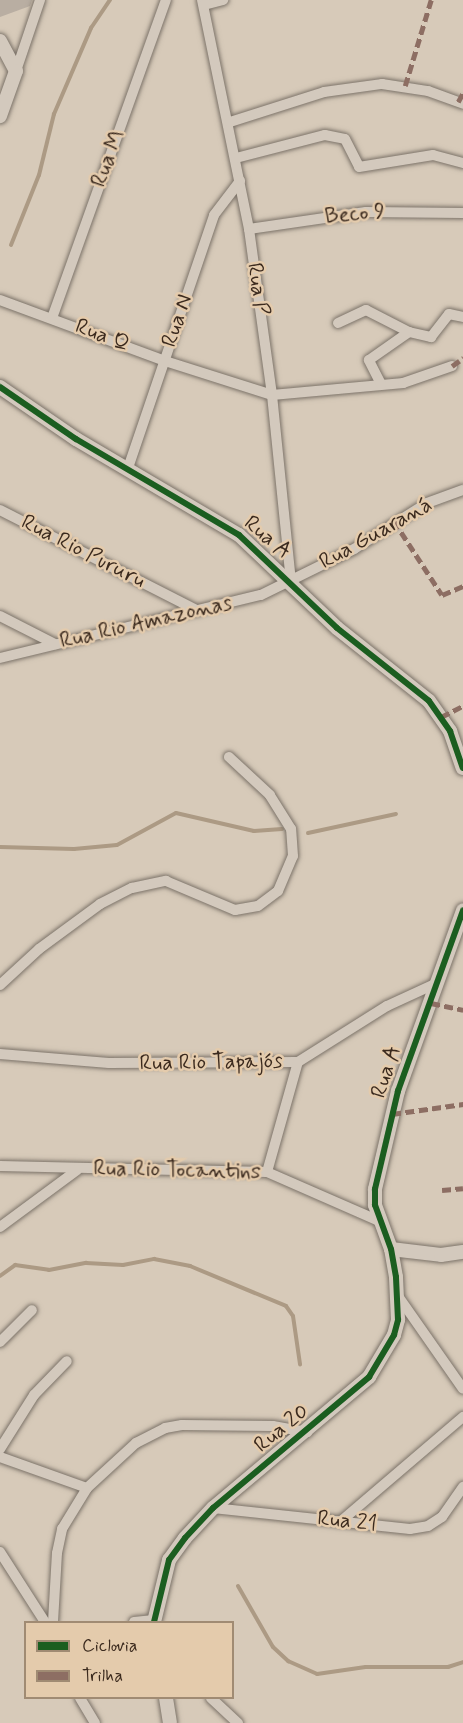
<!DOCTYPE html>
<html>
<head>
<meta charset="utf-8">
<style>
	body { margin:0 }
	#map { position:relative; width:463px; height:1723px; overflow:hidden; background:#d7cab9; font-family:Mynerve,sans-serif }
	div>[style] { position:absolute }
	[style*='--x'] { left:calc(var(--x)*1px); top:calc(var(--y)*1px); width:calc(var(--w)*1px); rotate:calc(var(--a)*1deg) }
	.stream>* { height:4px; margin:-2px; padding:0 2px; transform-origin:2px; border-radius:2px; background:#ac9a84 }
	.building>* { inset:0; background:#b9aea2 }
	.roads { filter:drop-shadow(0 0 2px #7c7369) drop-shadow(0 0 2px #7c7369) }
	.minor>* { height:10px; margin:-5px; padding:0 5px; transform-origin:5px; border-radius:5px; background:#d3c9bd }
	.tertiary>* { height:14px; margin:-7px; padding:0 7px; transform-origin:7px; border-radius:7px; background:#d3c9bd }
	.quiet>* { height:4.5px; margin-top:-2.25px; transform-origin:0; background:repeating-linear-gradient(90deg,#8d6e63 0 9px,transparent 0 13.5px) }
	.cycleway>* { height:6px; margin:-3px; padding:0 3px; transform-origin:3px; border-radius:3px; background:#1b5e20 }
	span { translate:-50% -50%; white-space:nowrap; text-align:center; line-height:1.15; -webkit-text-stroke:5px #e4cbac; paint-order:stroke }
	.street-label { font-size:22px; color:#3b2a1e }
	.legend { position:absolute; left:24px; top:1621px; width:210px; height:78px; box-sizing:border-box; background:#e4cbac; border:2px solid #a08b73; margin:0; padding:8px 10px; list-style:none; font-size:18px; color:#3b2a1e }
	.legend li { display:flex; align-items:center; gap:12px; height:30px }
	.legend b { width:30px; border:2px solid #a08b73 }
</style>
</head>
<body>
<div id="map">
	<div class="stream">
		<div style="--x:11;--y:245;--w:75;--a:-68.2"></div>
		<div style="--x:39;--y:175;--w:63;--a:-76.2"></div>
		<div style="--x:54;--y:114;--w:94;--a:-66.7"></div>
		<div style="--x:91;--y:28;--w:34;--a:-56"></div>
		<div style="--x:308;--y:833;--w:90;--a:-12.2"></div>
		<div style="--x:0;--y:847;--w:74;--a:1.5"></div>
		<div style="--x:74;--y:849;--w:43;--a:-5.3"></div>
		<div style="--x:117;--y:845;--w:67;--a:-28.5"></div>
		<div style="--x:176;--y:813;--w:80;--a:13"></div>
		<div style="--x:254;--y:831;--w:28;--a:-4"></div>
		<div style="--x:0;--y:1276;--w:19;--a:-36"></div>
		<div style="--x:15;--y:1265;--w:34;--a:8"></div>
		<div style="--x:49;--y:1270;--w:38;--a:-11"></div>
		<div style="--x:86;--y:1263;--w:37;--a:3"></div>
		<div style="--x:123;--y:1265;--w:32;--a:-11"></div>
		<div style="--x:154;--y:1259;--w:37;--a:11"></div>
		<div style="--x:190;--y:1266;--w:104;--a:22.6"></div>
		<div style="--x:286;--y:1306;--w:12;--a:55"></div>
		<div style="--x:293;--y:1316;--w:49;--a:81.7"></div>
		<div style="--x:238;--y:1586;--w:70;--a:60.2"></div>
		<div style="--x:273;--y:1647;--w:21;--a:43"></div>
		<div style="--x:288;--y:1661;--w:32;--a:24"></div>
		<div style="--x:317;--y:1674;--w:49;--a:-8.1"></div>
		<div style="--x:366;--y:1667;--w:82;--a:0"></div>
		<div style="--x:448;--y:1667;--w:16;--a:-18"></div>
	</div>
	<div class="building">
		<div style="clip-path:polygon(0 0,32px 0,30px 6px,0 17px)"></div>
	</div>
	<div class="roads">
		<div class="minor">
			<div style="--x:202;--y:0;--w:234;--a:78.4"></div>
			<div style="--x:249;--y:229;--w:168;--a:82.1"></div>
			<div style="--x:272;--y:395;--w:188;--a:84.2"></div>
			<div style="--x:204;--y:5;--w:20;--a:-15"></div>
			<div style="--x:16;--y:71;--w:75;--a:-71.3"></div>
			<div style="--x:230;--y:122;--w:99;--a:-17.7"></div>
			<div style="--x:324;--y:92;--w:59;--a:-7.9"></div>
			<div style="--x:382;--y:84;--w:47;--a:8.7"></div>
			<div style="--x:428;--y:91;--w:37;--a:20"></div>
			<div style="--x:236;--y:158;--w:92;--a:-14.5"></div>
			<div style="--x:325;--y:135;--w:20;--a:11"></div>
			<div style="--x:345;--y:139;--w:31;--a:63"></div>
			<div style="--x:359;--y:167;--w:75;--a:-9.2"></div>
			<div style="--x:433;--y:155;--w:31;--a:15"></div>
			<div style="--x:249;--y:229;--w:118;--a:-8.3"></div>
			<div style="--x:366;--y:212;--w:97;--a:0.6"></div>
			<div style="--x:0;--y:300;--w:176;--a:20.3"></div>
			<div style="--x:165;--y:361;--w:112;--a:17.6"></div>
			<div style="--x:272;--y:395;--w:132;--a:-5.2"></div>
			<div style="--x:403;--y:383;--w:52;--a:-19.1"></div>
			<div style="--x:52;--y:318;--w:338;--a:-70.3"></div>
			<div style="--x:338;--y:323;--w:31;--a:-25"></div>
			<div style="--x:366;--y:310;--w:48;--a:27.1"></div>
			<div style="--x:409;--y:332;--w:23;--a:13"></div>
			<div style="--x:431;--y:337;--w:29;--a:-52"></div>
			<div style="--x:449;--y:314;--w:14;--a:12"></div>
			<div style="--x:381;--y:384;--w:27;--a:-117"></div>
			<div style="--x:369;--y:360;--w:49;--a:-35"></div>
			<div style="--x:128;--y:468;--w:267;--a:-71.2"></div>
			<div style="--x:214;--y:215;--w:43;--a:-52.6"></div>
			<div style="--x:0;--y:510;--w:222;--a:27"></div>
			<div style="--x:0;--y:616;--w:62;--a:27"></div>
			<div style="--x:0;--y:658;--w:268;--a:-13.6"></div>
			<div style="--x:261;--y:595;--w:104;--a:-26.3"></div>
			<div style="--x:354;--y:549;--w:86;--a:-32.2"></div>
			<div style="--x:427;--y:503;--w:38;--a:-20"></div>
			<div style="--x:0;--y:985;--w:53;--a:-42.7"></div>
			<div style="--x:39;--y:949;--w:76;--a:-36.4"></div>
			<div style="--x:100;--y:904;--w:36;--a:-27"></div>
			<div style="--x:132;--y:888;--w:35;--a:-12"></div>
			<div style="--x:166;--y:881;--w:75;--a:22.8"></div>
			<div style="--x:235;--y:910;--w:23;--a:-10"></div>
			<div style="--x:258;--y:906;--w:25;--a:-37"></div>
			<div style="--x:278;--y:891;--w:38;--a:-67"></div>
			<div style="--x:293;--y:856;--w:27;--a:-94"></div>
			<div style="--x:291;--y:829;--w:40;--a:-122"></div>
			<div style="--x:270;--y:795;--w:56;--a:-137.2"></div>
			<div style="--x:0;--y:1054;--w:109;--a:4.7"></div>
			<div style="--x:109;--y:1063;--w:189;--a:-0.3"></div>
			<div style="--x:298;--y:1062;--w:105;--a:-32.2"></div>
			<div style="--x:387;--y:1006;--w:55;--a:-24.7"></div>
			<div style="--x:0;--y:1166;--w:267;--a:1.3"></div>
			<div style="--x:267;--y:1172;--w:122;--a:23.6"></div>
			<div style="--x:267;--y:1172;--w:114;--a:-74.3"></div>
			<div style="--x:0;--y:1227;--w:96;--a:-36.5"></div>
			<div style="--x:398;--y:1296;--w:113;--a:55"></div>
			<div style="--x:0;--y:1342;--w:45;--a:-45"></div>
			<div style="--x:0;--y:1449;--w:64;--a:-57.8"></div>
			<div style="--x:34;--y:1395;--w:47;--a:-45.9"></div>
			<div style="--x:0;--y:1457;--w:92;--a:19.6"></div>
			<div style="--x:213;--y:1508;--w:198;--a:6.1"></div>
			<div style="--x:410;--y:1529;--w:18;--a:-9"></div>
			<div style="--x:428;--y:1526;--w:17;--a:-33"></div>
			<div style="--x:442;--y:1517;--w:37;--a:-55"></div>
			<div style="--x:340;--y:1522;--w:162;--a:-40.5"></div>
			<div style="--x:0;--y:1552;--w:83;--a:57.3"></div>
			<div style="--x:53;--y:1622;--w:69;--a:-86.7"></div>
			<div style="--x:57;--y:1553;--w:25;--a:-78"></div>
			<div style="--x:62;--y:1529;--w:48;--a:-58.6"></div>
			<div style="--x:87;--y:1488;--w:67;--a:-42.6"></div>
			<div style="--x:136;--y:1443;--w:33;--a:-27"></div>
			<div style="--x:165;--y:1428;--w:17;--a:-10"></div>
			<div style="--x:182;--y:1425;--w:91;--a:0.6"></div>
			<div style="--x:273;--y:1426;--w:35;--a:10"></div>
			<div style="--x:134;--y:1622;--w:20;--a:-6"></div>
			<div style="--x:80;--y:1698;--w:29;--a:59"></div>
			<div style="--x:211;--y:1698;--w:37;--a:43"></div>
		</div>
		<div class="tertiary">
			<div style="--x:0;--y:41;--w:34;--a:62"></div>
			<div style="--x:16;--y:71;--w:48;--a:109.6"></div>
			<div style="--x:0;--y:387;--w:92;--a:34.4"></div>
			<div style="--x:76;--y:439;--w:189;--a:30.5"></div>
			<div style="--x:239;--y:535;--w:135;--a:43.5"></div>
			<div style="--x:337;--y:628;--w:117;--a:38.4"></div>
			<div style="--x:429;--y:701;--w:37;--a:55"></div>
			<div style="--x:450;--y:731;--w:39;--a:71"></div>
			<div style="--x:391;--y:1249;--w:50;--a:6.8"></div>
			<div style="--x:441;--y:1255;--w:22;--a:-8"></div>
			<div style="--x:154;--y:1622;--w:64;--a:-76.4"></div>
			<div style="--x:169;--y:1560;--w:27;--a:-54"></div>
			<div style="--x:185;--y:1538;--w:41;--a:-47"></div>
			<div style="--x:213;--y:1508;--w:204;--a:-40"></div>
			<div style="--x:369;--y:1377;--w:49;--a:-59.2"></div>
			<div style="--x:394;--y:1335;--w:16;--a:-75"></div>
			<div style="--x:398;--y:1320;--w:43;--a:-92.7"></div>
			<div style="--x:396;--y:1277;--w:28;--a:-100"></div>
			<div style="--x:391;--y:1249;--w:47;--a:-110"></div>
			<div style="--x:375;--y:1205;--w:16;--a:-90"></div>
			<div style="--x:375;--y:1189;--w:101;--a:-76.8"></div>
			<div style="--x:398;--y:1091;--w:192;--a:-70.2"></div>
			<div style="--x:166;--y:1698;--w:25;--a:81"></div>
		</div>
	</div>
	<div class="quiet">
		<div style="--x:405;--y:86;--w:90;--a:-73.2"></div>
		<div style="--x:458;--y:102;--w:10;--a:-61"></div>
		<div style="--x:452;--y:366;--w:14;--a:-36"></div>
		<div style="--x:394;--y:521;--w:88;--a:57"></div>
		<div style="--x:442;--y:595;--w:23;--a:-23"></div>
		<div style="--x:441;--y:717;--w:25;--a:-27"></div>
		<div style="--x:431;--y:1003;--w:33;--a:12"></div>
		<div style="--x:392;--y:1114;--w:72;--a:-8"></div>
		<div style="--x:442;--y:1190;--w:21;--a:-5"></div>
	</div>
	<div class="cycleway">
		<div style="--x:0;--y:387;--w:92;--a:34.4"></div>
		<div style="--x:76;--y:439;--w:189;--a:30.5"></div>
		<div style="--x:239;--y:535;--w:135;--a:43.5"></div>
		<div style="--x:337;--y:628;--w:117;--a:38.4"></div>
		<div style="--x:429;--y:701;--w:37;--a:55"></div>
		<div style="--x:450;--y:731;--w:39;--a:71"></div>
		<div style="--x:154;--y:1622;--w:64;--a:-76.4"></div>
		<div style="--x:169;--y:1560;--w:27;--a:-54"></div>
		<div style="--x:185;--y:1538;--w:41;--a:-47"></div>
		<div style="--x:213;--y:1508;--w:204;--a:-40"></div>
		<div style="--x:369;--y:1377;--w:49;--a:-59.2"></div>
		<div style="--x:394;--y:1335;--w:16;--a:-75"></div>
		<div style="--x:398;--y:1320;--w:43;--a:-92.7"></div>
		<div style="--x:396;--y:1277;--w:28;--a:-100"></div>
		<div style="--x:391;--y:1249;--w:47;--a:-110"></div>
		<div style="--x:375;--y:1205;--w:16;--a:-90"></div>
		<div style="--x:375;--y:1189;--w:101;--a:-76.8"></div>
		<div style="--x:398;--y:1091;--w:192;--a:-70.2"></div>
	</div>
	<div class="street-label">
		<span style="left:109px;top:159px;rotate:-70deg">Rua M</span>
		<span style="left:355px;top:215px;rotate:-6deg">Beco 9</span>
		<span style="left:257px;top:289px;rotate:82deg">Rua P</span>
		<span style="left:178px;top:321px;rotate:-71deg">Rua N</span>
		<span style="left:102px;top:336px;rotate:21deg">Rua Q</span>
		<span style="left:376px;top:534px;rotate:-29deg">Rua Guaraná</span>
		<span style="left:267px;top:538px;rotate:40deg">Rua A</span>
		<span style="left:83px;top:552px;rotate:27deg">Rua Rio Pururu</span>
		<span style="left:146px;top:623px;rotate:-13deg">Rua Rio Amazonas</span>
		<span style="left:211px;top:1063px;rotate:-1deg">Rua Rio Tapajós</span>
		<span style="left:387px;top:1072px;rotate:-72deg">Rua A</span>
		<span style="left:177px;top:1171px;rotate:1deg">Rua Rio Tocantins</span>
		<span style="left:282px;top:1429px;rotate:-39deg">Rua 20</span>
		<span style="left:347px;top:1522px;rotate:6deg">Rua 21</span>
	</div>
	<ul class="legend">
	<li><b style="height:8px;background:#1b5e20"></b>Ciclovia</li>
	<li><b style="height:8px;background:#8d6e63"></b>Trilha</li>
	</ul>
</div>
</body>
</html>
